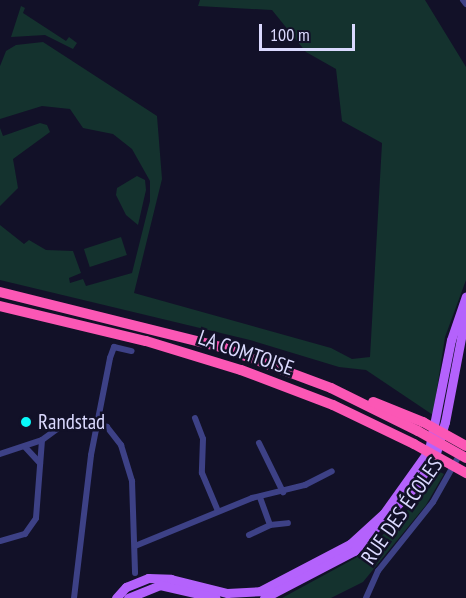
<!DOCTYPE html>
<html>
<head>
<meta charset="utf-8">
<style>
	body { margin:0 }
	#map { position:relative; width:466px; height:598px; overflow:hidden; background:#121128; font-family:"PT Sans Narrow",sans-serif }
	div>[style] { position:absolute }
	[style*='--x'] { left:calc(var(--x)*1px); top:calc(var(--y)*1px); width:calc(var(--w)*1px); rotate:calc(var(--a)*1deg) }
	.green>* { inset:0; background:#14322e; transform-origin:0 0 }
	.minor>* { height:6px; margin:-3px; padding:0 3px; transform-origin:3px; border-radius:3px; background:#3d4186 }
	.primary>* { height:9px; margin:-4.5px; padding:0 4.5px; transform-origin:4.5px; border-radius:4.5px; background:#b462fc }
	.motorway>* { height:10px; margin:-5px; padding:0 5px; transform-origin:5px; border-radius:5px; background:#fb57b5 }
	.motorway-bridge>* { height:10px; margin:-5px; padding:0 5px; transform-origin:5px; border-radius:5px; background:#fb57b5 }
	.dots>* { width:16px; height:16px; translate:-50% -50%; box-sizing:border-box; border:3px solid #121128; border-radius:50% }
	span { translate:-50% -50%; white-space:nowrap; text-align:center; line-height:1.15; -webkit-text-stroke:5px #121128; paint-order:stroke }
	.street-label { font-size:21px; color:#dad9fe }
	.poi-label { font-size:21px; color:#dad9fe }
	.left { translate:0 -50%; text-align:left }
	.scale { position:absolute; left:259px; top:24px; width:96px; height:27px; box-sizing:border-box; border:3px solid #dad9fe; border-top:0; padding-left:8px; font-size:18px; line-height:21px; white-space:nowrap; color:#dad9fe; -webkit-text-stroke:4px #121128; paint-order:stroke }
</style>
</head>
<body>
<div id="map">
	<div class="green">
		<div style="clip-path:polygon(200px 0,425px 0,466px 67px,466px 280px,445px 337px,433px 415px,366px 370px,339px 367px,250px 340px,0 280px,0 225px,24px 244px,29px 240px,46px 250px,73px 251px,81px 273px,69px 278px,70px 283px,83px 279px,86px 286px,132px 273px,150px 201px,150px 181px,132px 149px,113px 134px,83px 128px,70px 109px,42px 106px,0 119px,0 66px,6px 51px,16px 45px,43px 42px,157px 116px,162px 179px,134px 293px,331px 348px,352px 359px,370px 357px,382px 143px,342px 121px,336px 69px,306px 52px,272px 10px,198px 6px)"></div>
		<div style="clip-path:polygon(21px 6px,25px 8px,23px 13px,66px 41px,69px 37px,77px 43px,73px 49px,45px 35px,11px 37px)"></div>
		<div style="clip-path:polygon(40px 123px,47px 125px,50px 132px,13px 159px,18px 188px,0 206px,0 128px,3px 136px)"></div>
		<div style="clip-path:polygon(137px 176px,145px 180px,146px 190px,138px 225px,126px 215px,116px 195px,117px 188px)"></div>
		<div style="left:121px;top:237px;width:19px;height:39px;rotate:72deg"></div>
		<div style="clip-path:polygon(436px 470px,444px 474px,426px 505px,363px 582px,331px 598px,282px 598px,361px 555px,404px 515px)"></div>
	</div>
	<div class="minor">
		<div style="--x:463;--y:0;--w:5;--a:53"></div>
		<div style="--x:195;--y:418;--w:22;--a:69"></div>
		<div style="--x:203;--y:439;--w:34;--a:92"></div>
		<div style="--x:202;--y:473;--w:41;--a:67.2"></div>
		<div style="--x:259;--y:443;--w:55;--a:63.9"></div>
		<div style="--x:25;--y:447;--w:22;--a:47"></div>
		<div style="--x:0;--y:454;--w:44;--a:-18.4"></div>
		<div style="--x:42;--y:440;--w:32;--a:-36"></div>
		<div style="--x:68;--y:421;--w:18;--a:-3"></div>
		<div style="--x:86;--y:420;--w:22;--a:18"></div>
		<div style="--x:107;--y:427;--w:23;--a:52"></div>
		<div style="--x:121;--y:445;--w:38;--a:73"></div>
		<div style="--x:132;--y:481;--w:92;--a:88.1"></div>
		<div style="--x:270;--y:525;--w:18;--a:-6"></div>
		<div style="--x:249;--y:535;--w:23;--a:-25"></div>
		<div style="--x:270;--y:525;--w:30;--a:-110"></div>
		<div style="--x:0;--y:541;--w:26;--a:-16"></div>
		<div style="--x:25;--y:534;--w:19;--a:-55"></div>
		<div style="--x:36;--y:518;--w:78;--a:-85.6"></div>
		<div style="--x:135;--y:546;--w:126;--a:-22.3"></div>
		<div style="--x:252;--y:498;--w:55;--a:-13.8"></div>
		<div style="--x:305;--y:485;--w:30;--a:-27"></div>
		<div style="--x:74;--y:598;--w:144;--a:-83.2"></div>
		<div style="--x:91;--y:455;--w:99;--a:-78.9"></div>
		<div style="--x:110;--y:358;--w:12;--a:-70"></div>
		<div style="--x:114;--y:347;--w:18;--a:13"></div>
		<div style="--x:366;--y:598;--w:30;--a:-66"></div>
		<div style="--x:378;--y:571;--w:88;--a:-51.4"></div>
		<div style="--x:433;--y:502;--w:55;--a:-60.6"></div>
	</div>
	<div class="primary">
		<div style="--x:116;--y:598;--w:15;--a:-48"></div>
		<div style="--x:126;--y:587;--w:24;--a:-22"></div>
		<div style="--x:148;--y:578;--w:23;--a:2"></div>
		<div style="--x:171;--y:579;--w:58;--a:14"></div>
		<div style="--x:227;--y:593;--w:33;--a:-3"></div>
		<div style="--x:260;--y:591;--w:102;--a:-27.6"></div>
		<div style="--x:350;--y:544;--w:46;--a:-42.4"></div>
		<div style="--x:384;--y:513;--w:77;--a:-54.5"></div>
		<div style="--x:429;--y:450;--w:112;--a:-78.7"></div>
		<div style="--x:451;--y:340;--w:46;--a:-71.2"></div>
		<div style="--x:128;--y:598;--w:35;--a:-22"></div>
		<div style="--x:160;--y:585;--w:57;--a:13.1"></div>
		<div style="--x:264;--y:598;--w:102;--a:-27.6"></div>
		<div style="--x:354;--y:551;--w:93;--a:-46.7"></div>
		<div style="--x:418;--y:483;--w:35;--a:-59"></div>
		<div style="--x:436;--y:453;--w:32;--a:-74"></div>
		<div style="--x:445;--y:422;--w:112;--a:-79.2"></div>
	</div>
	<div class="motorway">
		<div style="--x:0;--y:292;--w:231;--a:14"></div>
		<div style="--x:224;--y:348;--w:114;--a:20.5"></div>
		<div style="--x:331;--y:388;--w:97;--a:26.3"></div>
		<div style="--x:0;--y:306;--w:150;--a:13.5"></div>
		<div style="--x:146;--y:341;--w:99;--a:17"></div>
		<div style="--x:241;--y:370;--w:98;--a:20.8"></div>
		<div style="--x:333;--y:405;--w:90;--a:25.7"></div>
		<div style="--x:373;--y:402;--w:54;--a:21.8"></div>
	</div>
	<div class="motorway-bridge">
		<div style="--x:423;--y:422;--w:49;--a:29.2"></div>
		<div style="--x:418;--y:431;--w:55;--a:29.4"></div>
		<div style="--x:414;--y:444;--w:60;--a:29.1"></div>
	</div>
	<div class="dots">
		<div style="left:26px;top:422px;background:#09f9fa"></div>
	</div>
	<div class="street-label">
		<span style="left:246px;top:353px;rotate:19deg">LA COMTOISE</span>
		<span style="left:402px;top:511px;rotate:-55deg">RUE DES ÉCOLES</span>
	</div>
	<div class="poi-label">
		<span class="left" style="left:38px;top:422px">Randstad</span>
	</div>
	<div class="scale">100 m</div>
</div>
</body>
</html>
